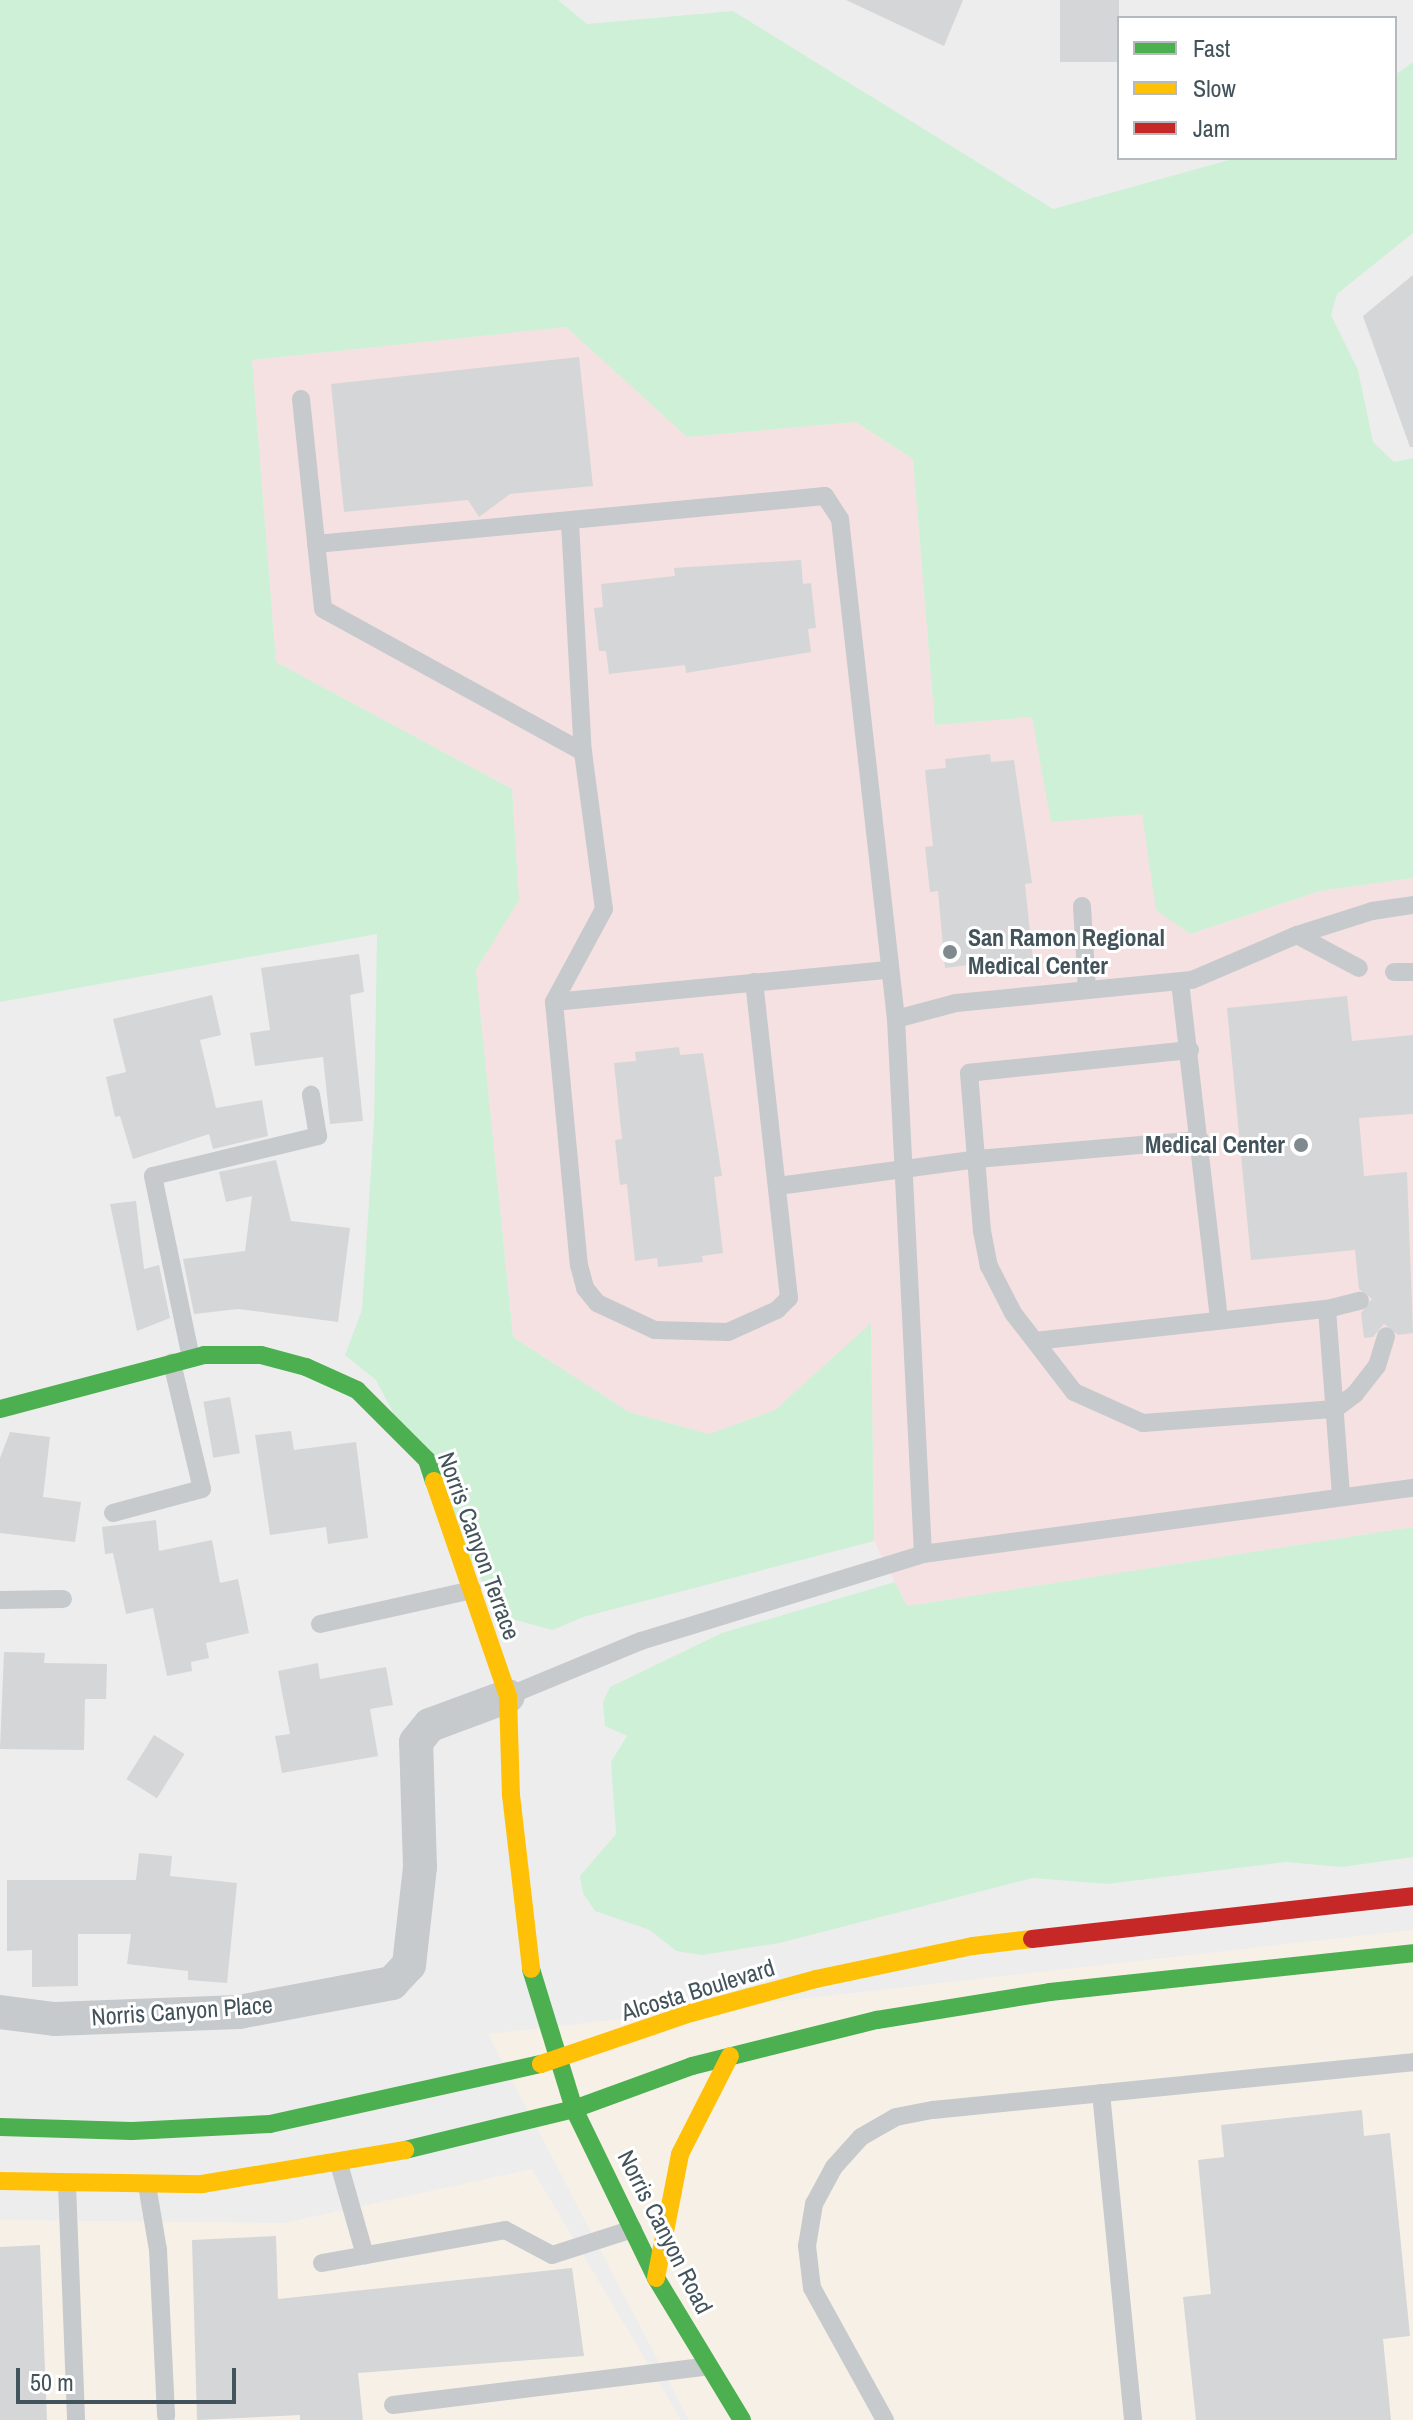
<!DOCTYPE html>
<html>
<head>
<meta charset="utf-8">
<style>
	body { margin:0 }
	#map { position:relative; width:1413px; height:2420px; overflow:hidden; background:#eeeded; font-family:"Archivo Narrow",sans-serif }
	div>[style] { position:absolute }
	[style*='--x'] { left:calc(var(--x)*1px); top:calc(var(--y)*1px); width:calc(var(--w)*1px); rotate:calc(var(--a)*1deg) }
	.commercial>* { inset:0; background:#f7f0e6 }
	.medical>* { inset:0; background:#f6e1e2 }
	.green>* { inset:0; background:#cef0d6 }
	.building>* { inset:0; background:#d5d6d7; transform-origin:0 0 }
	.lane>* { height:18px; margin:-9px; padding:0 9px; transform-origin:9px; border-radius:9px; background:#c6cacc }
	.street>* { height:34px; margin:-17px; padding:0 17px; transform-origin:17px; border-radius:17px; background:#c6cacc }
	.fast>* { height:18px; margin:-9px; padding:0 9px; transform-origin:9px; border-radius:9px; background:#4caf50 }
	.slow>* { height:18px; margin:-9px; padding:0 9px; transform-origin:9px; border-radius:9px; background:#ffc107 }
	.jam>* { height:18px; margin:-9px; padding:0 9px; transform-origin:9px; border-radius:9px; background:#c62828 }
	.dots>* { width:22px; height:22px; translate:-50% -50%; box-sizing:border-box; border:4px solid #fff; border-radius:50% }
	span { translate:-50% -50%; white-space:nowrap; text-align:center; line-height:1.15; -webkit-text-stroke:6px #fff; paint-order:stroke }
	.poi-label { font-size:24px; color:#43535b; font-weight:700 }
	.left { translate:0 -50%; text-align:left }
	.right { translate:-100% -50%; text-align:right }
	.street-label { font-size:24px; color:#43535b }
	.legend { position:absolute; left:1117px; top:16px; width:280px; height:144px; box-sizing:border-box; background:#fff; border:2px solid #b4babd; margin:0; padding:10px 14px; list-style:none; font-size:24px; color:#43535b }
	.legend li { display:flex; align-items:center; gap:16px; height:40px }
	.legend b { width:40px; border:2px solid #b4babd }
	.scale { position:absolute; left:16px; top:2368px; width:220px; height:36px; box-sizing:border-box; border:4px solid #43535b; border-top:0; padding-left:10px; font-size:24px; line-height:28px; white-space:nowrap; color:#43535b; -webkit-text-stroke:6px #fff; paint-order:stroke }
</style>
</head>
<body>
<div id="map">
	<div class="commercial">
		<div style="clip-path:polygon(1413px 1930px,1413px 2420px,689px 2420px,488px 2034px)"></div>
		<div style="clip-path:polygon(532px 2169px,681px 2420px,0 2420px,0 2220px,284px 2223px)"></div>
	</div>
	<div class="medical">
		<div style="clip-path:polygon(566px 327px,687px 437px,856px 422px,913px 459px,935px 725px,1032px 717px,1142px 813px,1191px 934px,1320px 891px,1413px 878px,1413px 1527px,907px 1606px,874px 1541px,871px 1324px,775px 1410px,709px 1434px,629px 1412px,513px 1337px,476px 970px,519px 900px,512px 789px,276px 662px,252px 360px)"></div>
	</div>
	<div class="green">
		<div style="clip-path:polygon(0 0,558px 0,587px 24px,733px 11px,1053px 209px,1236px 158px,1395px 158px,1395px 75px,1413px 62px,1413px 233px,1337px 294px,1331px 315px,1358px 370px,1373px 442px,1394px 462px,1413px 458px,1413px 878px,1320px 891px,1190px 934px,1156px 910px,1142px 814px,1051px 822px,1032px 717px,935px 725px,913px 459px,856px 422px,687px 437px,566px 327px,252px 360px,276px 662px,512px 789px,519px 900px,476px 970px,513px 1337px,629px 1412px,709px 1434px,775px 1410px,871px 1323px,874px 1541px,583px 1617px,553px 1630px,500px 1616px,376px 1380px,345px 1355px,362px 1310px,374px 1123px,377px 934px,0 1002px)"></div>
		<div style="clip-path:polygon(1413px 1527px,1413px 1857px,1342px 1867px,1286px 1862px,1107px 1884px,1033px 1878px,779px 1943px,702px 1955px,676px 1951px,650px 1930px,595px 1911px,583px 1893px,580px 1876px,616px 1834px,611px 1762px,627px 1736px,605px 1726px,603px 1702px,610px 1687px,722px 1633px,895px 1582px,907px 1606px)"></div>
	</div>
	<div class="building">
		<div style="clip-path:polygon(846px 0,963px 0,944px 46px)"></div>
		<div style="left:1060px;top:0;width:59px;height:62px"></div>
		<div style="clip-path:polygon(1413px 275px,1413px 447px,1410px 447px,1363px 316px)"></div>
		<div style="clip-path:polygon(579px 357px,593px 486px,510px 494px,479px 517px,468px 500px,344px 512px,331px 384px)"></div>
		<div style="clip-path:polygon(801px 560px,803px 584px,811px 583px,816px 628px,808px 629px,811px 652px,686px 673px,685px 665px,609px 674px,606px 651px,599px 651px,594px 608px,603px 607px,601px 584px,675px 576px,674px 568px)"></div>
		<div style="clip-path:polygon(990px 754px,991px 762px,1014px 760px,1032px 883px,1025px 884px,1033px 960px,1013px 963px,1013px 969px,969px 974px,968px 965px,945px 968px,938px 891px,930px 892px,925px 847px,933px 846px,925px 770px,946px 768px,945px 759px)"></div>
		<div style="clip-path:polygon(359px 954px,364px 992px,350px 995px,363px 1121px,330px 1124px,323px 1057px,255px 1066px,250px 1033px,270px 1030px,261px 968px)"></div>
		<div style="clip-path:polygon(212px 995px,221px 1035px,200px 1040px,216px 1108px,262px 1100px,268px 1136px,213px 1149px,209px 1134px,133px 1159px,120px 1116px,115px 1117px,106px 1077px,126px 1072px,113px 1019px)"></div>
		<div style="clip-path:polygon(1347px 996px,1352px 1041px,1413px 1035px,1413px 1114px,1359px 1118px,1364px 1176px,1407px 1172px,1413px 1333px,1398px 1335px,1384px 1324px,1373px 1337px,1364px 1338px,1361px 1313px,1372px 1299px,1359px 1289px,1355px 1250px,1251px 1260px,1227px 1008px)"></div>
		<div style="clip-path:polygon(679px 1047px,680px 1055px,703px 1053px,722px 1176px,714px 1177px,723px 1253px,702px 1256px,703px 1262px,658px 1267px,657px 1258px,635px 1261px,627px 1184px,620px 1185px,615px 1140px,622px 1139px,614px 1063px,636px 1061px,635px 1052px)"></div>
		<div style="clip-path:polygon(276px 1160px,291px 1221px,350px 1228px,338px 1322px,238px 1309px,194px 1314px,183px 1259px,245px 1251px,252px 1196px,226px 1202px,219px 1172px)"></div>
		<div style="clip-path:polygon(136px 1201px,144px 1269px,159px 1265px,170px 1318px,137px 1331px,110px 1204px)"></div>
		<div style="left:230px;top:1397px;width:57px;height:27px;rotate:80deg"></div>
		<div style="clip-path:polygon(291px 1431px,294px 1450px,356px 1442px,368px 1538px,328px 1544px,326px 1527px,270px 1535px,255px 1435px)"></div>
		<div style="clip-path:polygon(10px 1432px,50px 1437px,43px 1497px,81px 1502px,75px 1542px,0 1533px,0 1458px)"></div>
		<div style="clip-path:polygon(156px 1520px,159px 1551px,212px 1540px,220px 1583px,238px 1579px,249px 1633px,206px 1643px,209px 1658px,191px 1662px,192px 1671px,167px 1676px,153px 1608px,126px 1614px,113px 1553px,105px 1554px,102px 1527px)"></div>
		<div style="clip-path:polygon(4px 1652px,45px 1653px,44px 1663px,107px 1664px,106px 1699px,85px 1699px,84px 1750px,0 1749px)"></div>
		<div style="clip-path:polygon(318px 1663px,320px 1679px,386px 1667px,393px 1705px,370px 1709px,378px 1756px,282px 1773px,275px 1736px,290px 1734px,278px 1671px)"></div>
		<div style="left:154px;top:1735px;width:36px;height:52px;rotate:32deg"></div>
		<div style="clip-path:polygon(139px 1853px,172px 1856px,170px 1876px,237px 1883px,227px 1983px,188px 1980px,188px 1971px,127px 1964px,131px 1934px,78px 1934px,78px 1986px,32px 1987px,32px 1950px,7px 1951px,7px 1880px,136px 1880px)"></div>
		<div style="clip-path:polygon(1362px 2110px,1364px 2136px,1390px 2133px,1410px 2336px,1383px 2339px,1391px 2420px,1196px 2420px,1183px 2297px,1211px 2294px,1198px 2160px,1224px 2157px,1221px 2125px)"></div>
		<div style="clip-path:polygon(276px 2236px,278px 2299px,572px 2268px,584px 2356px,358px 2373px,363px 2420px,300px 2420px,300px 2415px,197px 2420px,192px 2240px)"></div>
		<div style="clip-path:polygon(40px 2245px,47px 2420px,0 2420px,0 2247px)"></div>
	</div>
	<div class="lane">
		<div style="--x:301;--y:399;--w:211;--a:84"></div>
		<div style="--x:323;--y:609;--w:297;--a:28.8"></div>
		<div style="--x:583;--y:752;--w:158;--a:82.4"></div>
		<div style="--x:604;--y:909;--w:106;--a:118.3"></div>
		<div style="--x:554;--y:1002;--w:264;--a:84.6"></div>
		<div style="--x:579;--y:1265;--w:24;--a:75"></div>
		<div style="--x:585;--y:1288;--w:19;--a:51"></div>
		<div style="--x:597;--y:1303;--w:64;--a:25"></div>
		<div style="--x:655;--y:1330;--w:73;--a:1.6"></div>
		<div style="--x:728;--y:1332;--w:54;--a:-24.2"></div>
		<div style="--x:777;--y:1310;--w:17;--a:-45"></div>
		<div style="--x:789;--y:1298;--w:318;--a:-96.3"></div>
		<div style="--x:570;--y:523;--w:229;--a:86.8"></div>
		<div style="--x:316;--y:544;--w:511;--a:-5.39"></div>
		<div style="--x:825;--y:496;--w:27;--a:57"></div>
		<div style="--x:840;--y:519;--w:503;--a:83.61"></div>
		<div style="--x:1082;--y:906;--w:84;--a:86.6"></div>
		<div style="--x:1297;--y:935;--w:70;--a:28"></div>
		<div style="--x:1394;--y:972;--w:19;--a:0"></div>
		<div style="--x:1180;--y:982;--w:339;--a:83.4"></div>
		<div style="--x:554;--y:1002;--w:335;--a:-5.5"></div>
		<div style="--x:1190;--y:1050;--w:222;--a:174.1"></div>
		<div style="--x:969;--y:1073;--w:159;--a:85.3"></div>
		<div style="--x:982;--y:1231;--w:36;--a:79"></div>
		<div style="--x:989;--y:1266;--w:53;--a:62.9"></div>
		<div style="--x:1013;--y:1313;--w:100;--a:52.3"></div>
		<div style="--x:1074;--y:1392;--w:76;--a:24.2"></div>
		<div style="--x:1143;--y:1423;--w:193;--a:-4.2"></div>
		<div style="--x:1335;--y:1409;--w:25;--a:-37"></div>
		<div style="--x:1355;--y:1394;--w:36;--a:-52"></div>
		<div style="--x:1377;--y:1366;--w:31;--a:-73"></div>
		<div style="--x:778;--y:1186;--w:201;--a:-7.7"></div>
		<div style="--x:977;--y:1159;--w:224;--a:-4.9"></div>
		<div style="--x:1327;--y:1309;--w:34;--a:-14"></div>
		<div style="--x:1035;--y:1341;--w:294;--a:-6.3"></div>
		<div style="--x:1327;--y:1309;--w:188;--a:85.7"></div>
		<div style="--x:191;--y:1358;--w:186;--a:-101.8"></div>
		<div style="--x:153;--y:1176;--w:170;--a:-13.6"></div>
		<div style="--x:318;--y:1136;--w:42;--a:-99.7"></div>
		<div style="--x:113;--y:1513;--w:92;--a:-15.1"></div>
		<div style="--x:202;--y:1489;--w:130;--a:-103.4"></div>
		<div style="--x:923;--y:1554;--w:536;--a:-92.89"></div>
		<div style="--x:896;--y:1019;--w:62;--a:-14.9"></div>
		<div style="--x:956;--y:1003;--w:237;--a:-5.6"></div>
		<div style="--x:1192;--y:980;--w:114;--a:-23.2"></div>
		<div style="--x:1297;--y:935;--w:79;--a:-17.7"></div>
		<div style="--x:1372;--y:911;--w:41;--a:-8.3"></div>
		<div style="--x:0;--y:1600;--w:63;--a:-0.9"></div>
		<div style="--x:320;--y:1624;--w:156;--a:-12.6"></div>
		<div style="--x:508;--y:1696;--w:144;--a:-22.5"></div>
		<div style="--x:641;--y:1641;--w:295;--a:-17.1"></div>
		<div style="--x:923;--y:1554;--w:494;--a:-7.7"></div>
		<div style="--x:1101;--y:2093;--w:329;--a:84.4"></div>
		<div style="--x:339;--y:2164;--w:95;--a:74.1"></div>
		<div style="--x:67;--y:2184;--w:236;--a:87.8"></div>
		<div style="--x:147;--y:2185;--w:66;--a:80.4"></div>
		<div style="--x:158;--y:2250;--w:166;--a:87.2"></div>
		<div style="--x:322;--y:2263;--w:186;--a:-10.2"></div>
		<div style="--x:505;--y:2230;--w:53;--a:28"></div>
		<div style="--x:552;--y:2255;--w:85;--a:-17.8"></div>
		<div style="--x:393;--y:2405;--w:318;--a:-7"></div>
		<div style="--x:885;--y:2420;--w:151;--a:-118.9"></div>
		<div style="--x:812;--y:2288;--w:42;--a:-96.8"></div>
		<div style="--x:807;--y:2246;--w:43;--a:-80.5"></div>
		<div style="--x:814;--y:2204;--w:42;--a:-61.6"></div>
		<div style="--x:834;--y:2167;--w:40;--a:-48"></div>
		<div style="--x:861;--y:2137;--w:40;--a:-29.7"></div>
		<div style="--x:896;--y:2117;--w:38;--a:-11"></div>
		<div style="--x:933;--y:2110;--w:482;--a:-5.7"></div>
	</div>
	<div class="street">
		<div style="--x:0;--y:2012;--w:55;--a:7.3"></div>
		<div style="--x:55;--y:2019;--w:184;--a:-2.2"></div>
		<div style="--x:239;--y:2012;--w:156;--a:-10.7"></div>
		<div style="--x:392;--y:1983;--w:25;--a:-47"></div>
		<div style="--x:409;--y:1965;--w:99;--a:-83.6"></div>
		<div style="--x:420;--y:1867;--w:125;--a:-91.8"></div>
		<div style="--x:416;--y:1742;--w:22;--a:-51"></div>
		<div style="--x:430;--y:1725;--w:83;--a:-20.4"></div>
	</div>
	<div class="fast">
		<div style="--x:0;--y:1409;--w:211;--a:-14.8"></div>
		<div style="--x:204;--y:1355;--w:57;--a:0"></div>
		<div style="--x:261;--y:1355;--w:47;--a:14.9"></div>
		<div style="--x:306;--y:1367;--w:56;--a:24.3"></div>
		<div style="--x:357;--y:1390;--w:99;--a:45"></div>
		<div style="--x:427;--y:1460;--w:22;--a:72"></div>
		<div style="--x:531;--y:1969;--w:146;--a:72.9"></div>
		<div style="--x:574;--y:2109;--w:188;--a:64.1"></div>
		<div style="--x:656;--y:2278;--w:166;--a:58.8"></div>
		<div style="--x:0;--y:2127;--w:132;--a:1.7"></div>
		<div style="--x:132;--y:2131;--w:138;--a:-2.9"></div>
		<div style="--x:270;--y:2124;--w:278;--a:-12.5"></div>
		<div style="--x:405;--y:2150;--w:174;--a:-13.6"></div>
		<div style="--x:574;--y:2109;--w:126;--a:-20"></div>
		<div style="--x:692;--y:2066;--w:191;--a:-14"></div>
		<div style="--x:877;--y:2020;--w:175;--a:-9.2"></div>
		<div style="--x:1050;--y:1992;--w:365;--a:-6.1"></div>
	</div>
	<div class="slow">
		<div style="--x:434;--y:1481;--w:227;--a:71"></div>
		<div style="--x:508;--y:1696;--w:99;--a:88.3"></div>
		<div style="--x:511;--y:1795;--w:175;--a:83.4"></div>
		<div style="--x:541;--y:2064;--w:158;--a:-18.8"></div>
		<div style="--x:691;--y:2013;--w:130;--a:-15.2"></div>
		<div style="--x:816;--y:1979;--w:160;--a:-11.9"></div>
		<div style="--x:973;--y:1946;--w:59;--a:-6.8"></div>
		<div style="--x:0;--y:2181;--w:202;--a:0.9"></div>
		<div style="--x:202;--y:2184;--w:206;--a:-9.5"></div>
		<div style="--x:656;--y:2278;--w:126;--a:-79"></div>
		<div style="--x:680;--y:2154;--w:110;--a:-63"></div>
	</div>
	<div class="jam">
		<div style="--x:1032;--y:1939;--w:383;--a:-6.4"></div>
	</div>
	<div class="dots">
		<div style="left:950px;top:952px;background:#7f898e"></div>
		<div style="left:1301px;top:1145px;background:#7f898e"></div>
	</div>
	<div class="poi-label">
		<span class="left" style="left:968px;top:952px">San Ramon Regional<br>Medical Center</span>
		<span class="right" style="left:1285px;top:1145px">Medical Center</span>
	</div>
	<div class="street-label">
		<span style="left:479px;top:1546px;rotate:70deg">Norris Canyon Terrace</span>
		<span style="left:698px;top:1990px;rotate:-17deg">Alcosta Boulevard</span>
		<span style="left:182px;top:2011px;rotate:-4deg">Norris Canyon Place</span>
		<span style="left:665px;top:2232px;rotate:63deg">Norris Canyon Road</span>
	</div>
	<ul class="legend">
	<li><b style="height:10px;background:#4caf50"></b>Fast</li>
	<li><b style="height:10px;background:#ffc107"></b>Slow</li>
	<li><b style="height:10px;background:#c62828"></b>Jam</li>
	</ul>
	<div class="scale">50 m</div>
</div>
</body>
</html>
